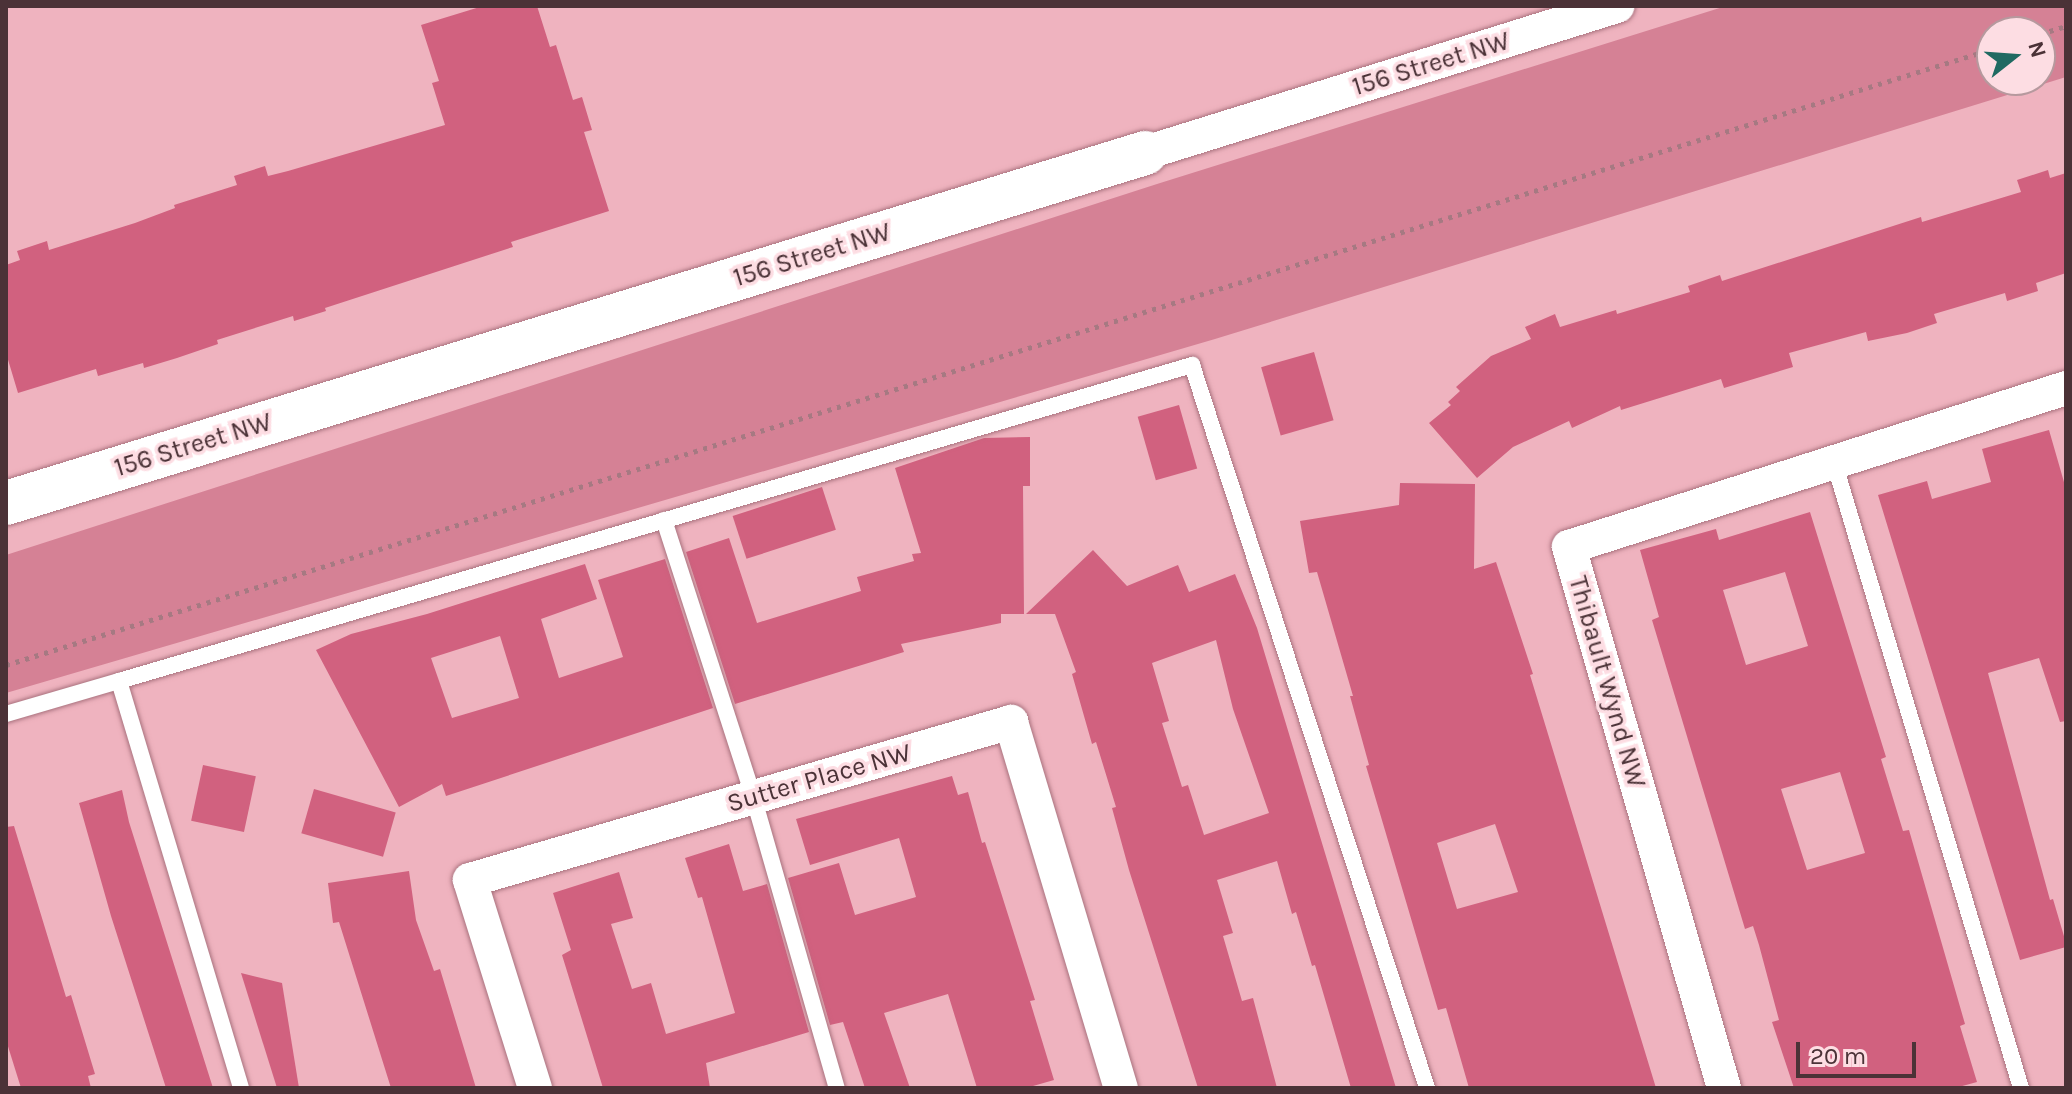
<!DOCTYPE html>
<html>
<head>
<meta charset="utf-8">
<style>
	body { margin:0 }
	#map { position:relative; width:2072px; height:1094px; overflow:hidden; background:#efb3bf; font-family:Karla,sans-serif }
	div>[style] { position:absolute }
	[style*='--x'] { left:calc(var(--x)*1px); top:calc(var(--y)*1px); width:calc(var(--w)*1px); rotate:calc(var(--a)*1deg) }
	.green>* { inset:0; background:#d58195 }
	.building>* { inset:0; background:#d1617f; transform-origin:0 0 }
	.path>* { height:5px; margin-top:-2.5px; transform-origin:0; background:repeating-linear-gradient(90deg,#a67982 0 4px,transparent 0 10px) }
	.roads { filter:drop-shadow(0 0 2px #a9727e) drop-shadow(0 0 2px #a9727e) }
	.lane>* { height:16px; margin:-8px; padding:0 8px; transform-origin:8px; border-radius:8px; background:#fff }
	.street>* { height:34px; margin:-17px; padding:0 17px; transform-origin:17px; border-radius:17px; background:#fff }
	.secondary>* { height:44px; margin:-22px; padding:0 22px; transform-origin:22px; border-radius:22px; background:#fff }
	span { translate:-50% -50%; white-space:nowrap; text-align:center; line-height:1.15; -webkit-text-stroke:7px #fddde3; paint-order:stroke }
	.street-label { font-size:26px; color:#4b3237 }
	.frame { position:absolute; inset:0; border:8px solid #4b3237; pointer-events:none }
	.north { position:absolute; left:1976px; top:16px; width:80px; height:80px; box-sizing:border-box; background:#fddde3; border:2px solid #b6999e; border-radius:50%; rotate:73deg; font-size:22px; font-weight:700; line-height:32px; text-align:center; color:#4b3237 }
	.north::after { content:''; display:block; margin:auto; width:28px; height:36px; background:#206a62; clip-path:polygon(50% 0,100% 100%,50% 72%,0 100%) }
	.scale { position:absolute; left:1796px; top:1042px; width:120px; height:36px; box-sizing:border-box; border:4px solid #4b3237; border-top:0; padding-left:10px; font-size:24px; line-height:28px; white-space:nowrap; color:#4b3237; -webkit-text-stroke:6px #fddde3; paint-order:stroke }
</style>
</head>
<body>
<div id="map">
	<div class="green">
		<div style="clip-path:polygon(evenodd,1726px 6px,2066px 6px,2066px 77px,1215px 339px,6px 693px,6px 555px,1157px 184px,1726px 6px,1992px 32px,2040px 32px,2040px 80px,1992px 80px,1992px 32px)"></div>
	</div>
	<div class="building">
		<div style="clip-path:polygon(483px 6px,537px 6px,550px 47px,556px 45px,573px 100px,582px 97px,592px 130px,584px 132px,609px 211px,511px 242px,513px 247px,325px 308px,326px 311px,294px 321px,293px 316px,217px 340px,218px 344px,177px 358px,144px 368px,143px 363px,98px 376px,96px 369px,18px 393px,6px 353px,6px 265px,20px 260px,17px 251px,47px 241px,49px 250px,135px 223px,175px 208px,174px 205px,237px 185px,234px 176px,265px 166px,268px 176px,288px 171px,445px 125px,432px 83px,439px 81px,421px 25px)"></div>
		<div style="clip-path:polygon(2048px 170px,2050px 178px,2066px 173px,2066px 273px,2036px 283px,2038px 291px,2007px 301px,2005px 293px,1934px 314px,1937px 323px,1907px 333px,1868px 341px,1866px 332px,1789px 353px,1793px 367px,1724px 388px,1721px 379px,1621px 410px,1620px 406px,1572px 428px,1569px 421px,1513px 447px,1477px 478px,1429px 423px,1451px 405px,1448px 402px,1460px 391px,1456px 387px,1491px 356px,1531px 339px,1525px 327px,1555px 314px,1560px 327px,1616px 310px,1617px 314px,1690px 292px,1688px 286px,1720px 275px,1722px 281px,1921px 217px,1922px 222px,2021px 192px,2017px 180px)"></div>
		<div style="left:1314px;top:352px;width:71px;height:55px;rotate:74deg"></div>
		<div style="left:1179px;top:405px;width:66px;height:43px;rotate:74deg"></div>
		<div style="clip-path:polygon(2049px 430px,2066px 489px,2066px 721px,2060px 722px,2039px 658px,1988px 673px,2050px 900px,2053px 899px,2066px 943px,2066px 947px,2020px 960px,1878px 495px,1927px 481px,1932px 499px,1991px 482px,1982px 449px)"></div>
		<div style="clip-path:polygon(1030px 437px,1030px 486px,1023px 486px,1024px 614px,1001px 614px,1001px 623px,901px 644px,904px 652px,735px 704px,686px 552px,729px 538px,757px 623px,861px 591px,857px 577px,914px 561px,912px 554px,921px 553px,895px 468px,984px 438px)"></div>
		<div style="clip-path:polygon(evenodd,1400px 483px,1475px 484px,1474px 569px,1496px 562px,1533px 674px,1530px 675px,1656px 1088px,1469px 1088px,1446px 1008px,1438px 1010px,1366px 766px,1369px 765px,1350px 696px,1353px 696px,1317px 572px,1309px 573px,1300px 521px,1399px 505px,1400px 483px,1495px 824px,1518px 892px,1457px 909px,1437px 843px,1495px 824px)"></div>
		<div style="left:822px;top:487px;width:45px;height:94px;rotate:72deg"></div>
		<div style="clip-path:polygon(evenodd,1810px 512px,1886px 757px,1881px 759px,1903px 831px,1909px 830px,1965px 1024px,1960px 1026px,1977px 1082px,1955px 1088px,1794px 1088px,1772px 1022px,1779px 1020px,1759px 945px,1753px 926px,1745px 929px,1652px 620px,1659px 617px,1640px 550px,1716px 529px,1719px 540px,1810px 512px,1785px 572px,1808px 646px,1746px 665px,1723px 590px,1785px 572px,1810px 512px,1840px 772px,1865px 853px,1807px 870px,1781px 789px,1840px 772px)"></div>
		<div style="clip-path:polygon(evenodd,1093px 550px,1127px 586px,1178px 565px,1189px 592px,1235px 574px,1257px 628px,1396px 1088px,1351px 1088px,1315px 965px,1312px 966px,1296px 912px,1292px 914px,1277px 861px,1217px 880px,1233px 933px,1223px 936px,1242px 1001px,1253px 998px,1277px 1088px,1198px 1088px,1129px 870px,1112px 808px,1116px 807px,1096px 742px,1092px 744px,1072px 674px,1076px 672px,1055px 614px,1026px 614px,1093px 550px,1216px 640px,1233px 709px,1269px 813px,1204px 835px,1188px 785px,1182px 787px,1162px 723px,1169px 721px,1152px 663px,1216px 640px)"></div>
		<div style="clip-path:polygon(evenodd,665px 559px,713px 708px,446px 796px,442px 784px,399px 807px,316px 650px,351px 634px,427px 614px,585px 564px,597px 599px,541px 619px,559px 678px,623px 657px,598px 580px,665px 559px,500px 636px,519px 698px,452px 718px,431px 658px,500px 636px)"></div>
		<div style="left:203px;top:765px;width:54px;height:57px;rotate:12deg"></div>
		<div style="clip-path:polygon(952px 776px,958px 795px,968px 792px,982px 843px,985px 842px,1035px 1000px,1030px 1001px,1054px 1080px,1026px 1088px,977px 1088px,948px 994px,884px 1013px,910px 1088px,865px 1088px,843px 1022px,830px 1025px,788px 878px,839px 863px,855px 915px,916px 897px,899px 838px,810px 865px,796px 819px)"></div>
		<div style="left:314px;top:789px;width:85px;height:46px;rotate:16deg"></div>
		<div style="clip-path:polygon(122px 790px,129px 822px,213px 1088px,166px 1088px,111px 916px,79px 803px)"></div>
		<div style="clip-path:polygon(14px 826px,66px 997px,71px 995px,95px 1074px,88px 1076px,91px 1088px,21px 1088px,6px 1040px,6px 827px)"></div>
		<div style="clip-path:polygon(729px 844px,743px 891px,767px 884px,809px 1032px,706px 1063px,710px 1088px,603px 1088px,562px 955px,571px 950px,553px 893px,619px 872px,633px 918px,611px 924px,632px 989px,651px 983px,666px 1034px,735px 1013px,702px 897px,698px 898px,685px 858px)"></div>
		<div style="clip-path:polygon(409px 871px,416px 920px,434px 971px,440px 969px,476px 1088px,391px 1088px,339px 922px,333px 923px,328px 883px)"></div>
		<div style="clip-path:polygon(241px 973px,282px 983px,299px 1088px,277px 1088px)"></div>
	</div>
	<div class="path">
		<div style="--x:2040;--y:34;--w:27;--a:-17"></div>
		<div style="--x:6;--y:665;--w:2079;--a:-17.23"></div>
	</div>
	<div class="roads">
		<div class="lane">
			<div style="--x:1834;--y:462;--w:653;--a:73.37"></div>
			<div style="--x:664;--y:520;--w:290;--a:72.1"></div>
			<div style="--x:753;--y:796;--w:304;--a:74"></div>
			<div style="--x:119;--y:681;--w:1119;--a:-16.41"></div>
			<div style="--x:1192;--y:365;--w:760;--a:71.99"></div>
			<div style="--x:6;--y:714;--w:118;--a:-16.3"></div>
			<div style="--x:119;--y:681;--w:425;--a:73.3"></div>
		</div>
		<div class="street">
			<div style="--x:1145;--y:153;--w:495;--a:-17.3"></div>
			<div style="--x:535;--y:1088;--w:218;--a:-107.4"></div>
			<div style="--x:470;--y:880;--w:564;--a:-16.28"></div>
			<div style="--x:1011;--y:722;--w:382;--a:73.3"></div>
			<div style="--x:1724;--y:1088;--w:563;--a:-105.99"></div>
			<div style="--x:1569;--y:547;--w:522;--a:-17.74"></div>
		</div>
		<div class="secondary">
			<div style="--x:6;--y:503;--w:1192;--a:-17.08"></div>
		</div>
	</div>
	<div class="street-label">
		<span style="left:1431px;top:64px;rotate:-17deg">156 Street NW</span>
		<span style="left:812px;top:255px;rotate:-17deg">156 Street NW</span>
		<span style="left:193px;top:445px;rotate:-17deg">156 Street NW</span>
		<span style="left:1607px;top:682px;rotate:74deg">Thibault Wynd NW</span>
		<span style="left:819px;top:778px;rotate:-16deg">Sutter Place NW</span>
	</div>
	<div class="frame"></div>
	<div class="north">N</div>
	<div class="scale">20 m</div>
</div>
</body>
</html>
